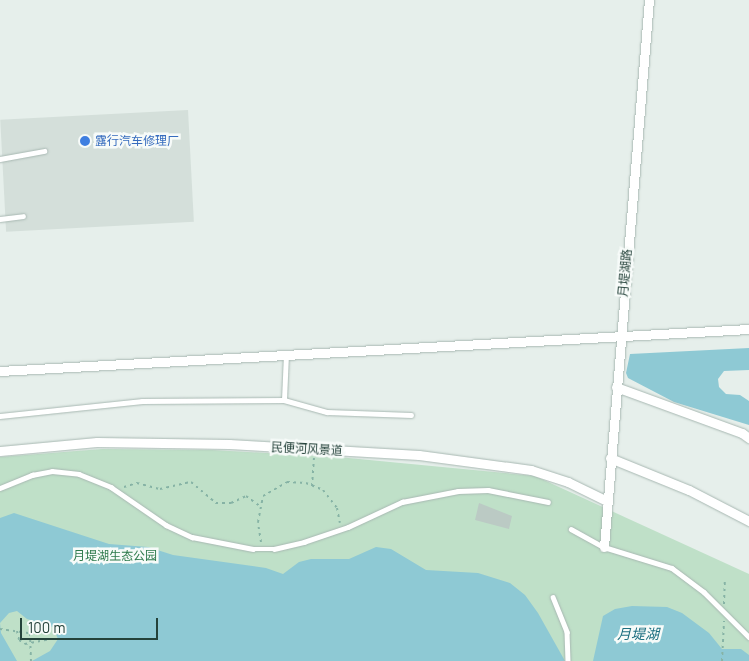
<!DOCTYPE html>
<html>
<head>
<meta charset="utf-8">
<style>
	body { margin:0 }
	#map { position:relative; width:749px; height:661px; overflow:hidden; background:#e6efeb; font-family:Barlow,"Noto Sans SC",sans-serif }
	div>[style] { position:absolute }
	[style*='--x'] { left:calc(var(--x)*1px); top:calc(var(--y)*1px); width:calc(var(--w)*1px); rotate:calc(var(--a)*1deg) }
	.built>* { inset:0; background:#d4dfda; transform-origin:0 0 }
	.green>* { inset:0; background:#bfe0c8 }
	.water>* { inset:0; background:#8ec9d4 }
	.building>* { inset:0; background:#bbcac4 }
	.path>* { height:2px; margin-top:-1px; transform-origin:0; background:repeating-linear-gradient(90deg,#86b3a5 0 2.5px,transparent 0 6.5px) }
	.roads { filter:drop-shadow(0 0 1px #a8b8b2) drop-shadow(0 0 1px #a8b8b2) }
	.service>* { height:4.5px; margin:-2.25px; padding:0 2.25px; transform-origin:2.25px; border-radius:2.25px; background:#fff }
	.minor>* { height:9px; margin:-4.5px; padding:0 4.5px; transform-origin:4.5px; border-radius:4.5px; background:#fff }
	.dots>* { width:14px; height:14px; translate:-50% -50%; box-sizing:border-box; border:2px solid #f7fbf9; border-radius:50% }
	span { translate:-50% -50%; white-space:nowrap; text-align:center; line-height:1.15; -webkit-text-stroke:5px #f7fbf9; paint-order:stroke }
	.shop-label { font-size:12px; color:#366cbe }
	.left { translate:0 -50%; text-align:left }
	.street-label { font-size:12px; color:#24423a }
	.park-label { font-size:12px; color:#2d7a4b }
	.water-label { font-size:14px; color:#1c6f80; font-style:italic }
	.scale { position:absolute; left:20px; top:618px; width:138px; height:22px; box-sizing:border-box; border:2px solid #24423a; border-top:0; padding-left:6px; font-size:15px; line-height:18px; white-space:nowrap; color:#24423a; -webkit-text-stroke:4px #f7fbf9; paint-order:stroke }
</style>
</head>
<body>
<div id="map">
	<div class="built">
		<div style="left:188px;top:110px;width:112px;height:188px;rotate:87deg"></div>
	</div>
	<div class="green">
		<div style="clip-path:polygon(102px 449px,212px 450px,338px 457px,535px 476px,749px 574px,749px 661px,0 661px,0 457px)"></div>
	</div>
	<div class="water">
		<div style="clip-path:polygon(749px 348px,749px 370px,724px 371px,718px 379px,719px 387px,726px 394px,740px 395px,749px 401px,749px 425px,674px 402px,628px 378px,626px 373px,630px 354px)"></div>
		<div style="clip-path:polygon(14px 513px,109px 544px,148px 547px,173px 555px,266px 568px,283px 574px,299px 562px,311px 559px,349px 559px,376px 547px,391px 549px,426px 570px,478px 573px,510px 583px,525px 595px,538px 613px,565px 661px,32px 661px,50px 651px,58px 639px,53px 627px,27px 619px,17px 611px,9px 613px,0 623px,0 518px)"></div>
		<div style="clip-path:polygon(632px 606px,667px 607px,682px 613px,709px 633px,722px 649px,741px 649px,749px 655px,749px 661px,593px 661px,603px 616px,615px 609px)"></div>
		<div style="clip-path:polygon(0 623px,1px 633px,17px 661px,0 661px)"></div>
	</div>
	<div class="building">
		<div style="clip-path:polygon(479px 503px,512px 516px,509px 529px,475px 520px)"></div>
	</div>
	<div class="path">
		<div style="--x:312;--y:486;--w:29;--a:-86"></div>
		<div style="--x:124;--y:487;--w:14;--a:-17"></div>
		<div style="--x:137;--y:483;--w:24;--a:15"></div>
		<div style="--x:160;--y:489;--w:32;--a:-13"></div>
		<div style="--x:191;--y:482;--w:33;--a:40"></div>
		<div style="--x:216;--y:503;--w:15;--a:0"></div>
		<div style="--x:231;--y:503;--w:17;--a:-25"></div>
		<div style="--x:246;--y:496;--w:17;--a:36"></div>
		<div style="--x:261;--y:542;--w:20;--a:-99"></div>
		<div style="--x:258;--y:522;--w:26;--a:-79"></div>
		<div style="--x:263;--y:496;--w:28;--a:-30"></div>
		<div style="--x:287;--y:482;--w:19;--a:3"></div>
		<div style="--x:306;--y:483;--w:18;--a:22"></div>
		<div style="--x:323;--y:490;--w:23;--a:52"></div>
		<div style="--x:337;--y:508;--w:15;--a:79"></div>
		<div style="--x:724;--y:604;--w:23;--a:-88"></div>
		<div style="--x:0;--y:629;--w:30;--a:8"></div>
		<div style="--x:30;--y:633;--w:28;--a:88"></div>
		<div style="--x:17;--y:631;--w:9;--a:77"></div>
		<div style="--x:19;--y:640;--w:7;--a:34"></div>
		<div style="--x:25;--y:644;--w:26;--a:-11"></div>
		<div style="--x:722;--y:661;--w:40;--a:-87.1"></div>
	</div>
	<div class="roads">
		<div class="service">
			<div style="--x:0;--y:159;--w:45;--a:-10.3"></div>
			<div style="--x:0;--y:219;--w:23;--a:-7"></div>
			<div style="--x:284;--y:400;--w:45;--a:-87.5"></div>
			<div style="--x:0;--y:416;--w:143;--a:-6"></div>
			<div style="--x:142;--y:401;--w:142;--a:-0.4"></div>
			<div style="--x:284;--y:400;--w:45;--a:15.6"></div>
			<div style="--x:327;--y:412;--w:84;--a:2"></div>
			<div style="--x:0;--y:488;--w:35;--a:-22"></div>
			<div style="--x:32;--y:475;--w:20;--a:-11"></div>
			<div style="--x:52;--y:471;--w:27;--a:6"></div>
			<div style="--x:79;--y:474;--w:35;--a:22"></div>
			<div style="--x:111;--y:487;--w:67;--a:34.6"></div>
			<div style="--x:166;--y:525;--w:29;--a:25"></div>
			<div style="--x:192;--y:537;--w:62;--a:11.1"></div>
			<div style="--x:253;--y:549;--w:21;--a:0"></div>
			<div style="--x:274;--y:549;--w:31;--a:-13"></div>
			<div style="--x:304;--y:542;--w:46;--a:-18.8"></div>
			<div style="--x:348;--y:527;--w:60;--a:-24.8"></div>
			<div style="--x:402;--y:502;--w:57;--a:-11.1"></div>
			<div style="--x:458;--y:491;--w:30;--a:-2"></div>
			<div style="--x:488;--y:490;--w:61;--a:11.3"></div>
			<div style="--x:571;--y:529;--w:38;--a:29"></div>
			<div style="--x:604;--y:547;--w:71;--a:17.2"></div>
			<div style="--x:672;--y:568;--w:40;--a:37"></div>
			<div style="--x:704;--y:592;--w:64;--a:45"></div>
			<div style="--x:553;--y:597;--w:38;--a:68"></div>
			<div style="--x:567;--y:632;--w:29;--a:88"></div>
		</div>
		<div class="minor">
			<div style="--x:0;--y:371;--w:750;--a:-3.21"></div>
			<div style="--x:616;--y:387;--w:134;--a:20.1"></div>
			<div style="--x:742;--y:433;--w:9;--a:36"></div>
			<div style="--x:0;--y:451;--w:97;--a:-5.3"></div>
			<div style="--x:97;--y:442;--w:132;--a:0.9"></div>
			<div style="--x:229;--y:444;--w:190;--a:3.3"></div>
			<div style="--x:419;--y:455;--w:113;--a:7.6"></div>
			<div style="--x:531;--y:470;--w:39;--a:18"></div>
			<div style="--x:568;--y:482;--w:43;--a:26"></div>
			<div style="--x:610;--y:458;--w:85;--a:22.1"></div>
			<div style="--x:689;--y:490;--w:68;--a:27.3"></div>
			<div style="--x:604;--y:547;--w:549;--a:-85.3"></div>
		</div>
	</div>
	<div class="dots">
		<div style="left:85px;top:141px;background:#3f7fe0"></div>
	</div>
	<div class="shop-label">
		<span class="left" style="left:95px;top:141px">露行汽车修理厂</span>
	</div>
	<div class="street-label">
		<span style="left:625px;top:273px;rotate:-85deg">月堤湖路</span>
		<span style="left:307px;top:449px;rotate:3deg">民便河风景道</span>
	</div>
	<div class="park-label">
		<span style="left:115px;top:556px">月堤湖生态公园</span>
	</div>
	<div class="water-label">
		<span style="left:638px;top:634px">月堤湖</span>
	</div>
	<div class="scale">100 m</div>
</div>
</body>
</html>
